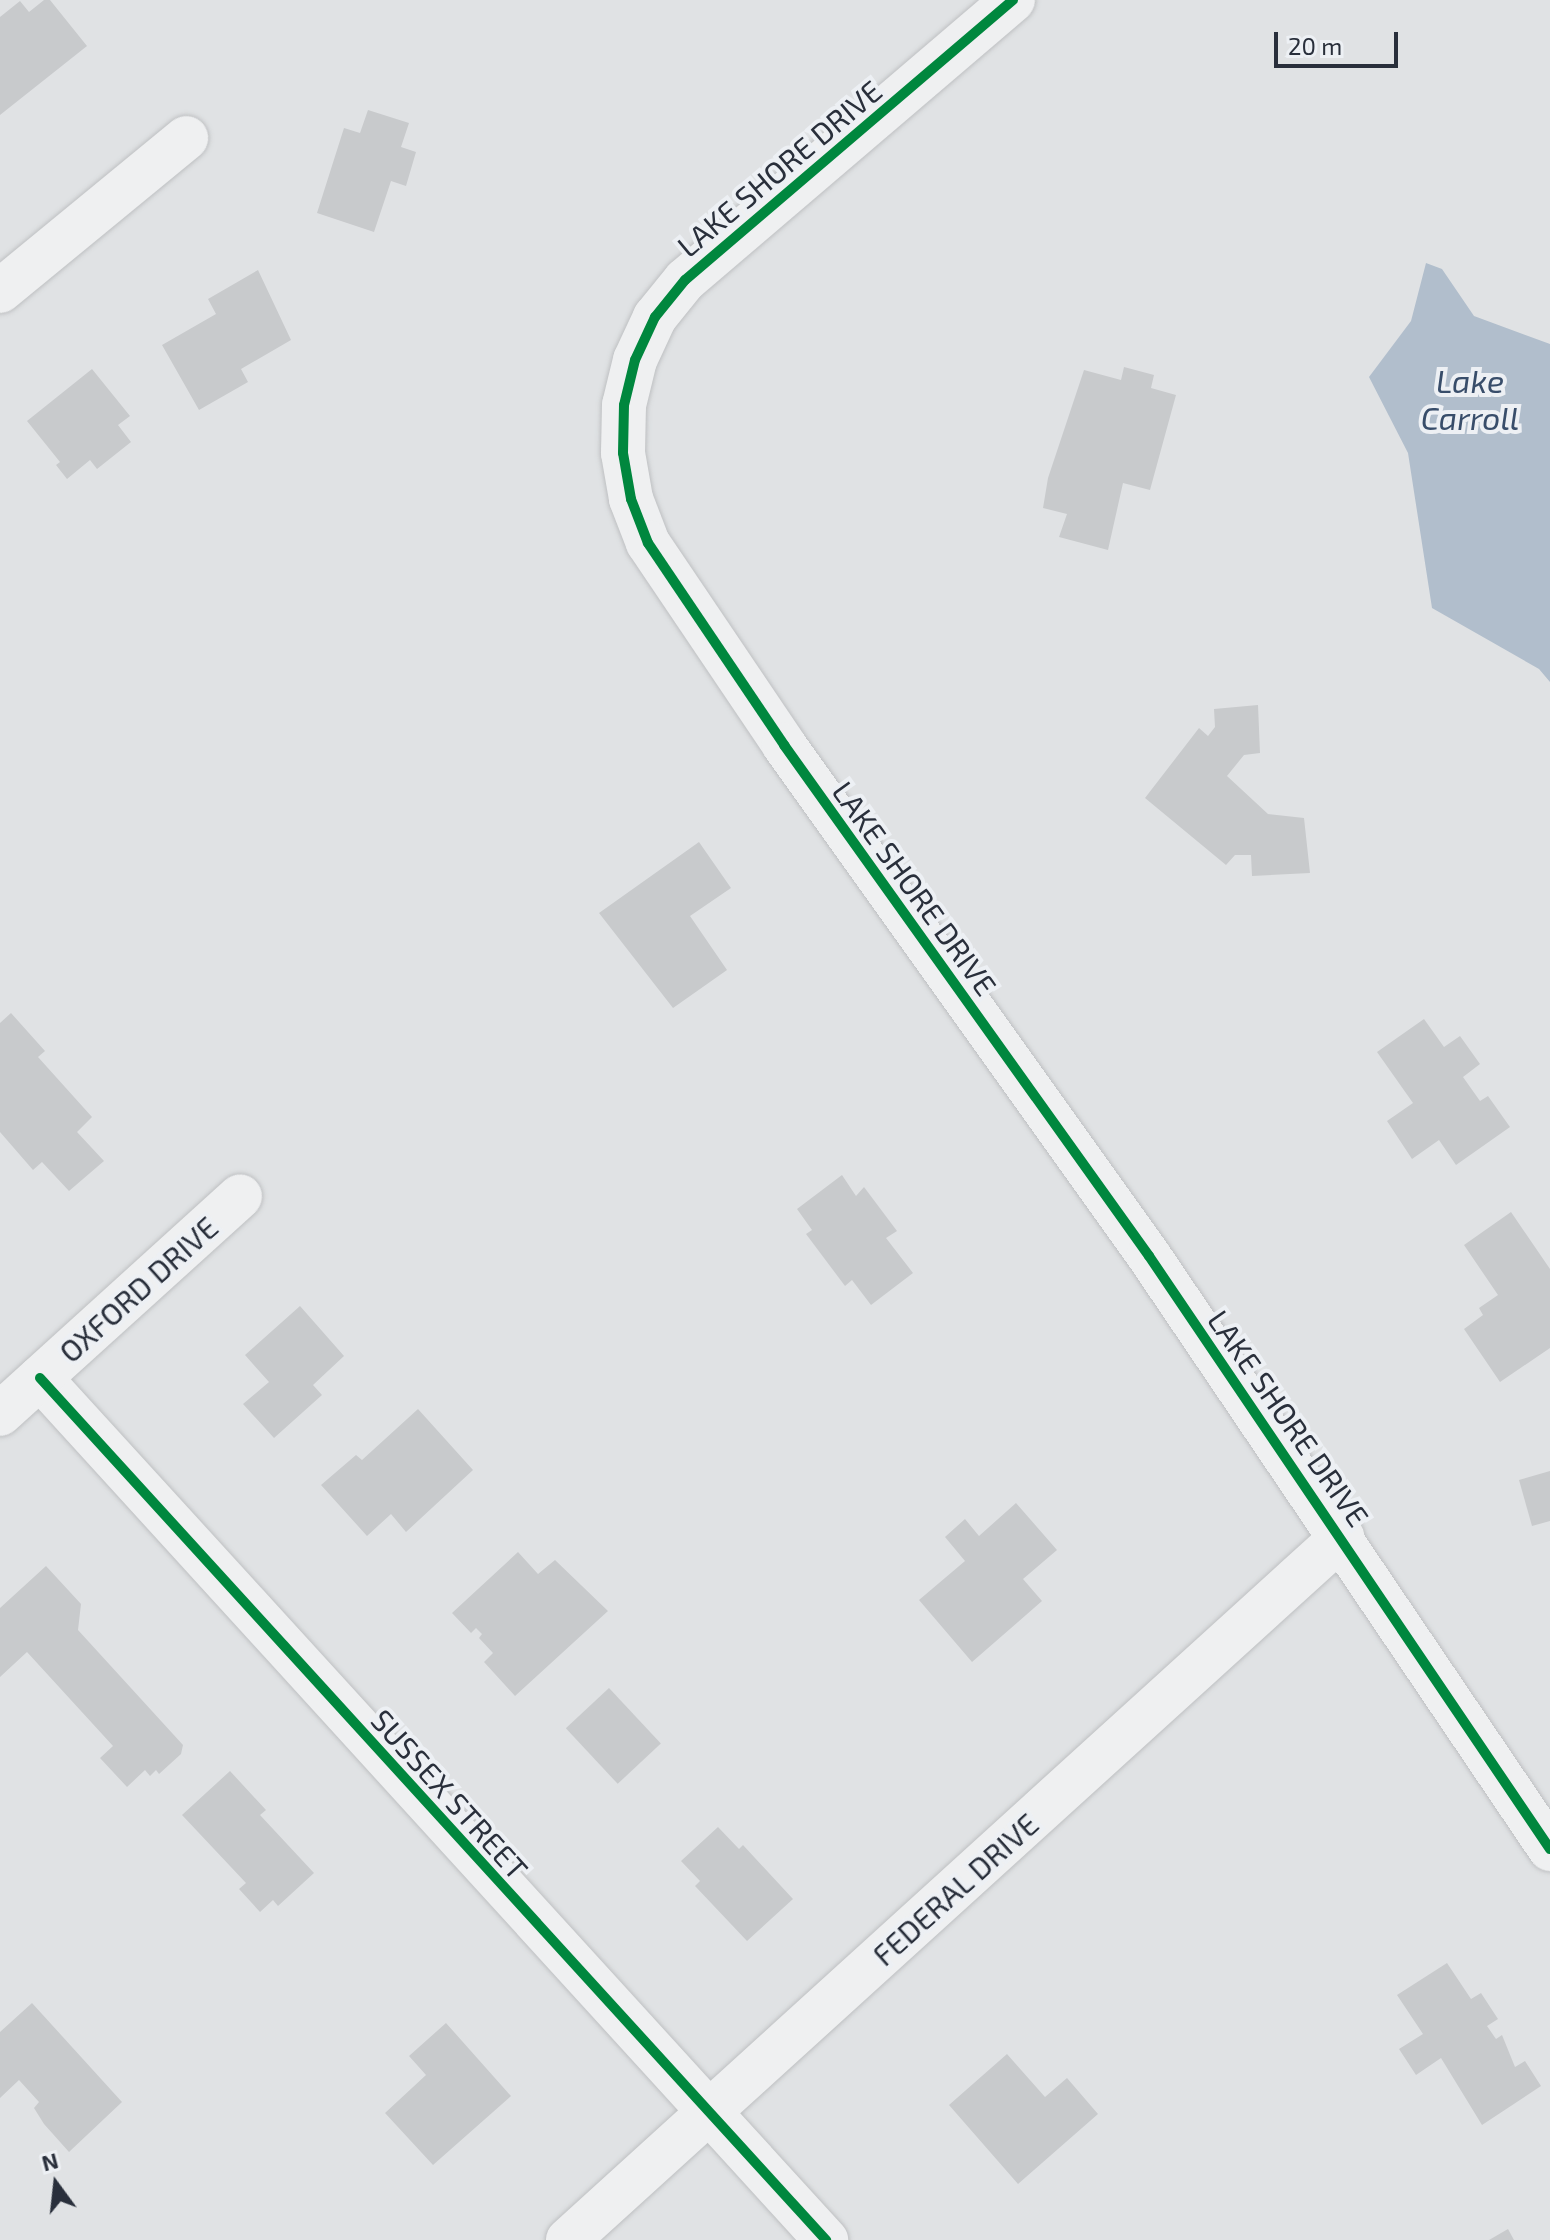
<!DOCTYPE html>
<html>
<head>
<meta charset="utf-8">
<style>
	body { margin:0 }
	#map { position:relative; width:1550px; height:2240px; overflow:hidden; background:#e0e2e4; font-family:"Exo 2",sans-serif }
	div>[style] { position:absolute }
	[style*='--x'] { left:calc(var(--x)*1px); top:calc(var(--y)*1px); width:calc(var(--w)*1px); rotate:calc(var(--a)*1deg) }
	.water>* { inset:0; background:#b1becc }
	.building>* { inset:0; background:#c8cacc; transform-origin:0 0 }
	.roads { filter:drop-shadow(0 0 2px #bec0c2) drop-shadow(0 0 2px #bec0c2) }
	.minor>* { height:44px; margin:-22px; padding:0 22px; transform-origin:22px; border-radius:22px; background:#eff0f1 }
	.cycleway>* { height:10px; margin:-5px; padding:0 5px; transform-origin:5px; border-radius:5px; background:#00873e }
	span { translate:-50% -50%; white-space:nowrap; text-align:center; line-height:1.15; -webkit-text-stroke:8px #edf0f4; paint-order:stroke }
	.street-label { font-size:30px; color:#292f3b }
	.water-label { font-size:32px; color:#384d6a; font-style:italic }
	.north { position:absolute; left:16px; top:2144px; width:80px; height:80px; -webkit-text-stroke:6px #edf0f4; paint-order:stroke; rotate:345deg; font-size:22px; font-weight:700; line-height:32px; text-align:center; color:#292f3b }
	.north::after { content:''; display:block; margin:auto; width:28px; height:36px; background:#292f3b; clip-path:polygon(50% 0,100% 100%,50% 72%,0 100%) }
	.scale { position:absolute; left:1274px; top:32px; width:124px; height:36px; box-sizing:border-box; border:4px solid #292f3b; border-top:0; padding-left:10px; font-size:24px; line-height:28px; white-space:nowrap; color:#292f3b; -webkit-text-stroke:6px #edf0f4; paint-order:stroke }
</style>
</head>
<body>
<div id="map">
	<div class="water">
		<div style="clip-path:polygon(1426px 263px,1442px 269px,1474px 316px,1550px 344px,1550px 682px,1539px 669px,1432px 608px,1408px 453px,1369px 377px,1411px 321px)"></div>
	</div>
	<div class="building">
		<div style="clip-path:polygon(44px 0,50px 0,87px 46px,0 115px,0 17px,20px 1px,29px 12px)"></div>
		<div style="clip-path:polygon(368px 110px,409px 123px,401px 147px,416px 152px,406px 186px,391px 181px,374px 232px,317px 213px,344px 128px,360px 133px)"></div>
		<div style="clip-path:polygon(258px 270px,291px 340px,241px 369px,248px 382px,199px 410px,162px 345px,216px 314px,208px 299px)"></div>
		<div style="clip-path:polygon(1124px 367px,1154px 375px,1151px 388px,1176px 395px,1150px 490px,1123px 483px,1108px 550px,1059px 537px,1067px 514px,1043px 508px,1048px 478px,1084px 370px,1121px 380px)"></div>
		<div style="clip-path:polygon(92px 369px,130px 416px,118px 425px,131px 442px,97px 469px,90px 460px,67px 479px,56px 465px,60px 462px,27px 421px)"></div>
		<div style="clip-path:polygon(1258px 705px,1260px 753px,1244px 755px,1227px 776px,1268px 814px,1304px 818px,1310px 873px,1252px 876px,1251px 855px,1235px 855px,1226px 865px,1145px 798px,1199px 728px,1208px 736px,1215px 727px,1214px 709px)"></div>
		<div style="clip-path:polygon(699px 842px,731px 888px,690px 916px,727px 970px,673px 1008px,599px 913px)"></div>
		<div style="clip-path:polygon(11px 1013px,45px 1051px,38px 1057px,92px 1117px,77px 1132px,104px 1161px,69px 1191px,42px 1162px,33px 1170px,0 1132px,0 1023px)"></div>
		<div style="clip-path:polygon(1424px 1019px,1444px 1047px,1460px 1036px,1480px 1064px,1463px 1077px,1480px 1101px,1488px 1096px,1510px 1127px,1456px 1165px,1439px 1140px,1412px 1159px,1387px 1121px,1413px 1103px,1377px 1052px)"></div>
		<div style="clip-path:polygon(842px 1175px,856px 1196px,864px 1187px,897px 1231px,886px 1238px,913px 1273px,871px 1305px,852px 1280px,845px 1286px,806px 1234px,812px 1230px,797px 1209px)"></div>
		<div style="clip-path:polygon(1511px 1212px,1550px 1269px,1550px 1348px,1500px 1382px,1464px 1329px,1483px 1315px,1479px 1308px,1498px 1295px,1464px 1245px)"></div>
		<div style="clip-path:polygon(300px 1306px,344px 1356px,313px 1385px,322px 1395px,274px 1438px,243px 1404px,269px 1382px,245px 1355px)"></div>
		<div style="clip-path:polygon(418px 1409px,473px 1470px,406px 1532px,391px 1514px,367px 1536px,321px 1485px,356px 1455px,362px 1460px)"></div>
		<div style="clip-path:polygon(1550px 1471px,1550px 1521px,1532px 1526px,1519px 1480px)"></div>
		<div style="clip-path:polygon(1016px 1503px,1057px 1550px,1023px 1579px,1042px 1601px,972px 1662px,919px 1600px,965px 1561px,945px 1537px,965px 1519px,979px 1536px)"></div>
		<div style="clip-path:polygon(518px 1552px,538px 1574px,555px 1560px,608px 1611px,515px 1696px,484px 1662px,493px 1653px,479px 1638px,482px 1634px,476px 1628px,471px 1633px,452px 1613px)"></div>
		<div style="clip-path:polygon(46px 1566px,81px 1604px,78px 1630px,183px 1745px,181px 1754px,159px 1774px,156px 1770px,150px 1776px,145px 1770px,127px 1787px,100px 1758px,113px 1746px,27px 1652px,0 1677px,0 1608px)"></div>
		<div style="left:609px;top:1688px;width:76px;height:59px;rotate:47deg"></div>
		<div style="clip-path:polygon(230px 1771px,266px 1810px,260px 1815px,314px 1873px,278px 1906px,273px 1900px,260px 1912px,239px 1889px,246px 1883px,182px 1815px)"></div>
		<div style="clip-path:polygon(718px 1827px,739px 1849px,743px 1845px,793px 1899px,747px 1941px,695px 1886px,700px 1881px,681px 1861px)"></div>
		<div style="clip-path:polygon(1447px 1963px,1471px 1999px,1481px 1993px,1498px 2019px,1487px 2026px,1496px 2039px,1502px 2035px,1515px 2067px,1525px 2061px,1541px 2086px,1482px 2125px,1441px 2058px,1416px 2075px,1399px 2049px,1423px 2034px,1397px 1995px)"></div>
		<div style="clip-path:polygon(32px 2003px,122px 2102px,69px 2152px,44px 2124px,34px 2108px,39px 2102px,19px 2080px,0 2098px,0 2032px)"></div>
		<div style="clip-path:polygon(446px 2023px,511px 2096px,433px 2165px,385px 2113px,426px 2075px,409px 2056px)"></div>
		<div style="clip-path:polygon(1007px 2054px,1045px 2097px,1067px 2078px,1098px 2114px,1018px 2184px,949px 2105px)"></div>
		<div style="clip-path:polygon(1508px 2229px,1514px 2240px,1489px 2240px)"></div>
	</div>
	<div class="roads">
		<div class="minor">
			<div style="--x:1013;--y:0;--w:431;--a:139.5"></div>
			<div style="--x:685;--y:280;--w:48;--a:129"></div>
			<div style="--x:655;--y:317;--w:47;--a:114.9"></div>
			<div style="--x:635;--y:360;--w:46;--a:103.7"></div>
			<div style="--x:624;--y:405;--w:48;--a:91.2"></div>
			<div style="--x:623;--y:453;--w:47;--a:80.1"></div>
			<div style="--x:631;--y:499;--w:47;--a:68.9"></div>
			<div style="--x:648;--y:543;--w:244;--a:56"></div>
			<div style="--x:784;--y:745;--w:628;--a:54.46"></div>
			<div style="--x:1149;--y:1256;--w:716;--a:55.93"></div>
			<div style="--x:0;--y:291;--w:241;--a:-39.4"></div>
			<div style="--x:40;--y:1378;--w:1167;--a:47.64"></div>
			<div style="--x:0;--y:1414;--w:324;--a:-42.2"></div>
			<div style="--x:568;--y:2240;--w:1046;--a:-42.25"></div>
		</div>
	</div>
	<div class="cycleway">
		<div style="--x:1013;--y:0;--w:431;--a:139.5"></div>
		<div style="--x:685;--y:280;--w:48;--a:129"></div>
		<div style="--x:655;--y:317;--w:47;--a:114.9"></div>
		<div style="--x:635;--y:360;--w:46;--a:103.7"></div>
		<div style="--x:624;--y:405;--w:48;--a:91.2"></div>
		<div style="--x:623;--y:453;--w:47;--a:80.1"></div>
		<div style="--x:631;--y:499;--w:47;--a:68.9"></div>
		<div style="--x:648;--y:543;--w:244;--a:56"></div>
		<div style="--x:784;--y:745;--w:628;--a:54.46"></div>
		<div style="--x:1149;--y:1256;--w:716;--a:55.93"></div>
		<div style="--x:40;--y:1378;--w:1167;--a:47.64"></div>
	</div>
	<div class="street-label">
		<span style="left:779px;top:168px;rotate:-40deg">LAKE SHORE DRIVE</span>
		<span style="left:915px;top:888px;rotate:54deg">LAKE SHORE DRIVE</span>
		<span style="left:138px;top:1289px;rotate:-42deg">OXFORD DRIVE</span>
		<span style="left:1289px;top:1418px;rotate:55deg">LAKE SHORE DRIVE</span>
		<span style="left:450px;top:1794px;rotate:48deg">SUSSEX STREET</span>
		<span style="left:955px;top:1889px;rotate:-42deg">FEDERAL DRIVE</span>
	</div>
	<div class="water-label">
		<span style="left:1470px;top:399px">Lake<br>Carroll</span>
	</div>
	<div class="north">N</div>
	<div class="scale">20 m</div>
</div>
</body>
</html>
